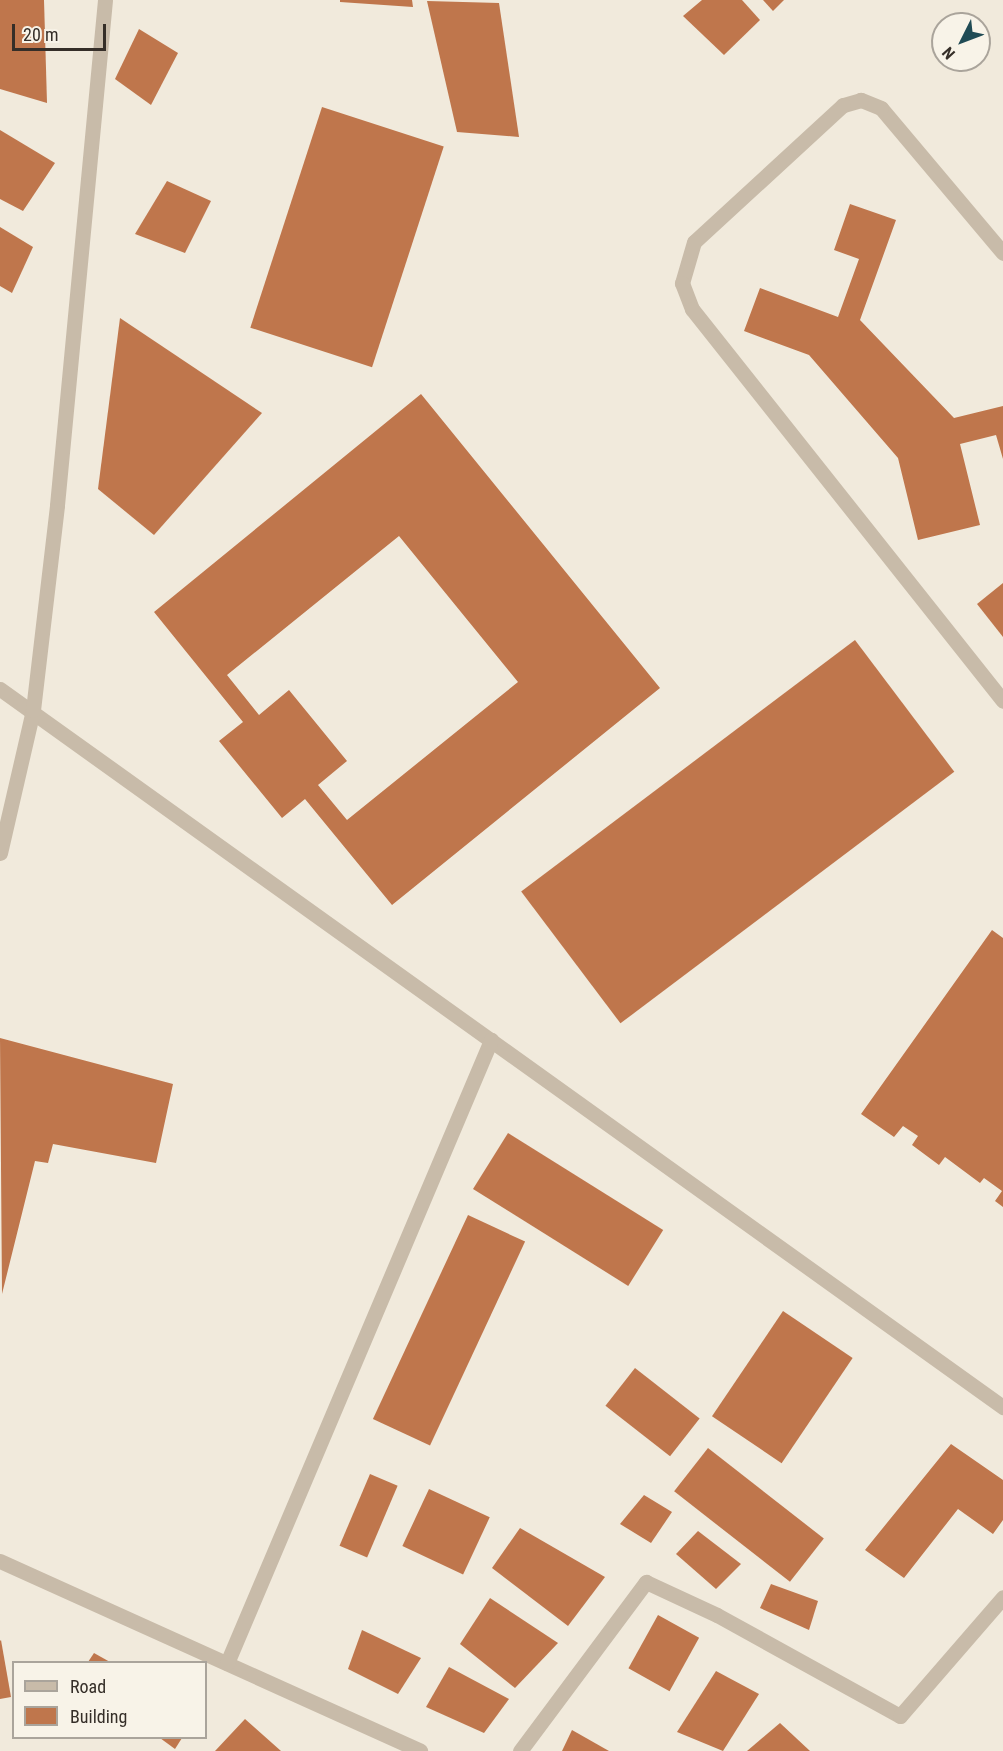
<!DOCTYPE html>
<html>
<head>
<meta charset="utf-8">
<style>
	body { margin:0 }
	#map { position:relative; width:1003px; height:1751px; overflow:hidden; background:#f1eadc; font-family:"Roboto Condensed",sans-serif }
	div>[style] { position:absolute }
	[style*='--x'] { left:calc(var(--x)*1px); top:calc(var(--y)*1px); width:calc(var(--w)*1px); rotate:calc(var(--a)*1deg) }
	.building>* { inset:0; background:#bf764c; transform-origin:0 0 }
	.minor>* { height:15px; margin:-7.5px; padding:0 7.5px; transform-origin:7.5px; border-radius:7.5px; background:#c8bba9 }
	span { translate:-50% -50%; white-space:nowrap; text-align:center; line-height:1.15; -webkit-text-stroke:4.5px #f8f3e8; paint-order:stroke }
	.legend { position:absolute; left:12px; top:1661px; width:195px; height:78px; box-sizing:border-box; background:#f8f3e8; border:2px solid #aaa49b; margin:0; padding:8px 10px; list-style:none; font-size:18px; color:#352e28 }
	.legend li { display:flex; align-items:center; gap:12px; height:30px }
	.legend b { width:30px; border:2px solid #aaa49b }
	.north { position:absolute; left:931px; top:12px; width:60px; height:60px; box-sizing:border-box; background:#f8f3e8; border:2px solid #aaa49b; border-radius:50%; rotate:228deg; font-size:16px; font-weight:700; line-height:24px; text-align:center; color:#352e28 }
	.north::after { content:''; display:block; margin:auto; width:21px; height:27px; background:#204b55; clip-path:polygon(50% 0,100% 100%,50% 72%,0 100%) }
	.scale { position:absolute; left:12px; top:24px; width:94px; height:27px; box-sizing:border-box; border:3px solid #352e28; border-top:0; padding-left:8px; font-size:18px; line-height:21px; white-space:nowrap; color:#352e28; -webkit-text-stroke:4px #f8f3e8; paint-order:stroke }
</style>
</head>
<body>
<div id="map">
	<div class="building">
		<div style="clip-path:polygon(0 0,44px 0,47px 103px,0 89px)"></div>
		<div style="clip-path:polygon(340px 0,412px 0,413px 7px,340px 2px)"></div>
		<div style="clip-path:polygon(702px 0,742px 0,760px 20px,724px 55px,683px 16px)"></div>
		<div style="clip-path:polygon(763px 0,784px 0,773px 11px)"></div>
		<div style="clip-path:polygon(427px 1px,499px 3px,519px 137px,457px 132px)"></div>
		<div style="clip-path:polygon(139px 29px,178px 53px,151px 105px,115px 79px)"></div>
		<div style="left:322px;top:107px;width:128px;height:232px;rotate:18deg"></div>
		<div style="clip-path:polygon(0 130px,55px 163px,23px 211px,0 199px)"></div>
		<div style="clip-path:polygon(167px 181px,211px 201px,185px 253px,135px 234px)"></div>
		<div style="clip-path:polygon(850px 204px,896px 220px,860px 320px,954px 418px,1003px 406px,1003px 459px,996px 435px,960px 444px,980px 525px,918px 540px,898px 458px,809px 355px,744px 331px,760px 288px,838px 317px,859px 259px,834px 250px)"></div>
		<div style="clip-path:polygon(0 227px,33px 247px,12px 293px,0 286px)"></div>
		<div style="clip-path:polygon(120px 318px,262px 413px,154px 535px,98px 489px)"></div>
		<div style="clip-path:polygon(evenodd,421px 394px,660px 688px,392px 905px,305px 799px,282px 818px,219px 741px,243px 722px,154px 612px,421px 394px,399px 536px,518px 682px,347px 820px,318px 785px,347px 761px,289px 690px,259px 715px,227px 675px,399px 536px)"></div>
		<div style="clip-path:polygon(1003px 583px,1003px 637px,977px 604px)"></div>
		<div style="left:855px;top:640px;width:165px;height:418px;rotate:53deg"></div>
		<div style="clip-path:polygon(992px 930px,1003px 938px,1003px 1207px,995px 1201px,1002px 1191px,984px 1178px,980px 1183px,945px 1157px,939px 1165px,912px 1145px,918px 1136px,903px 1126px,894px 1137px,861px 1114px)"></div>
		<div style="clip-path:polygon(0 1038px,173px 1084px,156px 1163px,53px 1144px,48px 1163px,35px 1161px,2px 1294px)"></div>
		<div style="left:508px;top:1133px;width:183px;height:66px;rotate:32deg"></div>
		<div style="left:468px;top:1215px;width:63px;height:225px;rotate:25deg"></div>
		<div style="left:783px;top:1311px;width:84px;height:127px;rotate:34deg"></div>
		<div style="left:635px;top:1368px;width:82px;height:48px;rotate:38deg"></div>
		<div style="clip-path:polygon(951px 1444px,1003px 1480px,1003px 1520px,993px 1534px,958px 1509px,904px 1578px,865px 1550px)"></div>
		<div style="left:708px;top:1448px;width:147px;height:55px;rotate:38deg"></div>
		<div style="left:370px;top:1474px;width:30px;height:78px;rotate:23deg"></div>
		<div style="left:429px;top:1489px;width:67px;height:63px;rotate:25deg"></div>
		<div style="clip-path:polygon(644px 1495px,672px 1512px,651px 1543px,620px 1524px)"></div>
		<div style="clip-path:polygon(520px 1528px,605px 1577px,568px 1626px,492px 1568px)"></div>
		<div style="clip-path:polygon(698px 1531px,741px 1564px,716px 1589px,676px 1554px)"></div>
		<div style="clip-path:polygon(771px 1584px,818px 1601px,809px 1630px,760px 1608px)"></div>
		<div style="clip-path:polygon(490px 1598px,558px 1643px,515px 1688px,460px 1644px)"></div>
		<div style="left:658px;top:1615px;width:47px;height:61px;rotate:29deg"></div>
		<div style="clip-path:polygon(362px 1630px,421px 1658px,398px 1694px,348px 1669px)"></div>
		<div style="clip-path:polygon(1px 1640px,11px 1697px,0 1699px,0 1641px)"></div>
		<div style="clip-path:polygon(94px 1653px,110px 1662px,88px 1662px)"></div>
		<div style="clip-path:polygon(449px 1667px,509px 1699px,484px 1733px,426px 1707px)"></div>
		<div style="clip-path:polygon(716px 1671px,759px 1694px,723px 1751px,677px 1732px)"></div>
		<div style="clip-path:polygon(245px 1719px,281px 1751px,215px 1751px)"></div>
		<div style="clip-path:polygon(780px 1723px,810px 1751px,747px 1751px)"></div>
		<div style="clip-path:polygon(572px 1730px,609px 1751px,562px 1751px)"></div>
		<div style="clip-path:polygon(160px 1738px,182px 1738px,175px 1749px)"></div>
	</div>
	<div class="minor">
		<div style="--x:1003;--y:253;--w:189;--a:-130.1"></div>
		<div style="--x:881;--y:108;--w:22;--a:-158"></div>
		<div style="--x:861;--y:100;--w:19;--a:164"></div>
		<div style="--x:843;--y:105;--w:202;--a:137.4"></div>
		<div style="--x:694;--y:242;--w:43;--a:106.3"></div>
		<div style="--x:682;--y:283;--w:28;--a:69"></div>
		<div style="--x:692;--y:309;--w:500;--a:51.57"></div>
		<div style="--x:0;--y:689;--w:1234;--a:35.6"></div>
		<div style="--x:0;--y:853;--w:147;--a:-77"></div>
		<div style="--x:33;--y:710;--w:206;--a:-83.3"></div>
		<div style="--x:57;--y:505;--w:507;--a:-84.57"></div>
		<div style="--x:0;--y:1561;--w:461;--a:24.3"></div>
		<div style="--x:227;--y:1663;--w:677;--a:-67.03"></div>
		<div style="--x:520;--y:1751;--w:211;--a:-53.3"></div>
		<div style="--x:646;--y:1582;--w:78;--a:24.9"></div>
		<div style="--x:717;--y:1615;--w:209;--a:28.9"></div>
		<div style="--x:900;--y:1716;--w:157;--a:-49.1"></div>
	</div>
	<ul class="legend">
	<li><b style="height:8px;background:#c8bba9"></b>Road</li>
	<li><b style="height:16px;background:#bf764c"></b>Building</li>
	</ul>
	<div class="north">N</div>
	<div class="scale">20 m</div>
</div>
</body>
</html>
